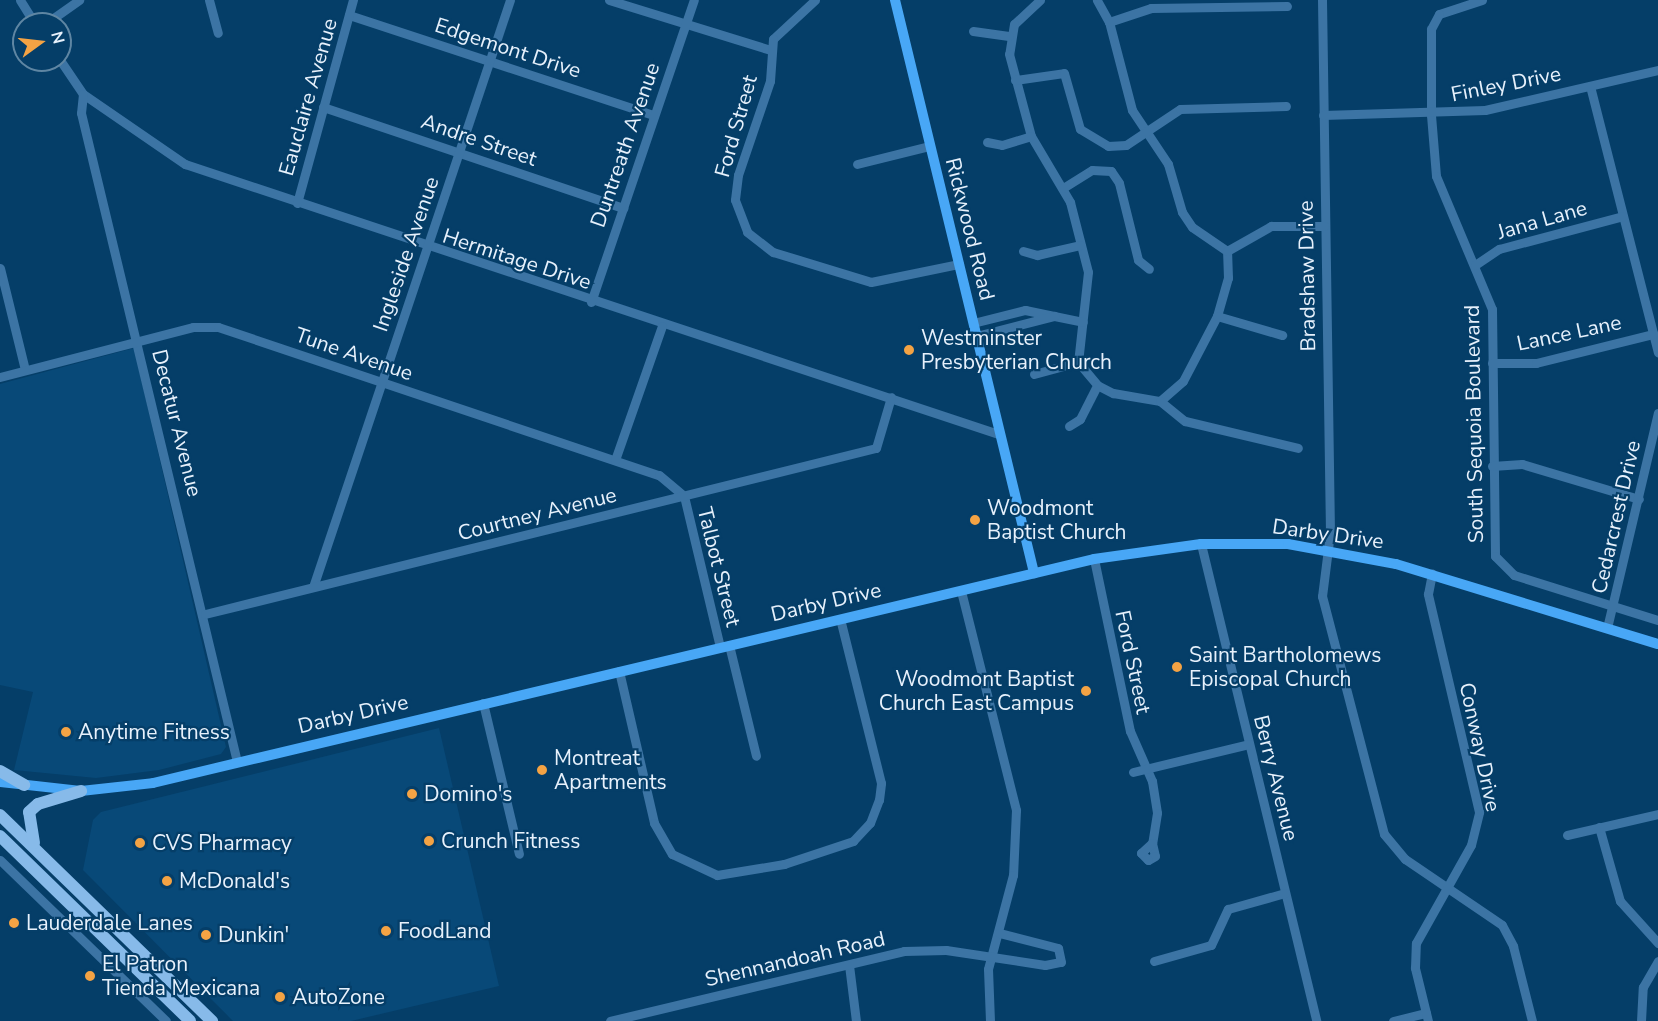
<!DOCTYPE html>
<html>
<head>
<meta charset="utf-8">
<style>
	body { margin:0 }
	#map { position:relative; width:1658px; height:1021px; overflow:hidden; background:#053e68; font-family:"Nunito Sans",sans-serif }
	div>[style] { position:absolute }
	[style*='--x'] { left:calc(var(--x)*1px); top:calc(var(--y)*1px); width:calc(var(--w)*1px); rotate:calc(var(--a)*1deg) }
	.built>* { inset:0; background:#084978 }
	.minor>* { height:9px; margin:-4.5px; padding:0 4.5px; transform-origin:4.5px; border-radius:4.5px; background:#3c74a4 }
	.major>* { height:10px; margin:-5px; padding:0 5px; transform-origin:5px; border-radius:5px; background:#48a7f6 }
	.highway>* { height:12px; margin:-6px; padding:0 6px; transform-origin:6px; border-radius:6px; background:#87bae9 }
	.dots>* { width:16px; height:16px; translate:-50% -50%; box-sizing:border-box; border:3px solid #053e68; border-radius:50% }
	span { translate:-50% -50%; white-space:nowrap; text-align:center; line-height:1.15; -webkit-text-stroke:4.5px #053e68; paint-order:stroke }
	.street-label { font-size:21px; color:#e7f1fc }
	.poi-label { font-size:21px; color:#e7f1fc }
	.left { translate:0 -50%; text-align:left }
	.right { translate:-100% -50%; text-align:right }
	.north { position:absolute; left:12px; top:12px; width:60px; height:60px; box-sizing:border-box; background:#053e68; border:2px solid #5f86a3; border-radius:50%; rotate:75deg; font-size:16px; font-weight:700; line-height:24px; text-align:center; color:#e7f1fc }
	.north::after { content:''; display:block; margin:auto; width:21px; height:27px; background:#f4a344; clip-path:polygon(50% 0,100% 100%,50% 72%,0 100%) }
</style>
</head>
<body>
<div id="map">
	<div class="built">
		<div style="clip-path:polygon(134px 348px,226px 747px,221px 754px,159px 770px,96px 778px,14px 770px,33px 692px,0 685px,0 384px)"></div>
		<div style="clip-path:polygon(439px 728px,499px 986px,351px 1021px,233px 1021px,83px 870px,93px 820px,101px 812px)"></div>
	</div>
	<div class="minor">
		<div style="--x:20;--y:0;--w:28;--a:58"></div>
		<div style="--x:209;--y:0;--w:34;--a:75"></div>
		<div style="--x:609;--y:0;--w:170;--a:17.2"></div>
		<div style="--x:815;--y:0;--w:57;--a:137.1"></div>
		<div style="--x:773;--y:39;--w:42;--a:94.1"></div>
		<div style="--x:770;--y:81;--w:99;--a:108.8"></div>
		<div style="--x:738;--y:175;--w:25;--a:97"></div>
		<div style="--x:735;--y:200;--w:34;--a:69"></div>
		<div style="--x:747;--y:232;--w:33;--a:38"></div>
		<div style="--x:773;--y:252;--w:102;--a:17"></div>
		<div style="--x:871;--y:282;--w:90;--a:-11.6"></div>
		<div style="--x:1040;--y:0;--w:35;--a:137"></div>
		<div style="--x:1014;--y:24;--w:30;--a:99"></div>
		<div style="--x:1009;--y:54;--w:85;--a:75"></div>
		<div style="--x:1031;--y:136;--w:77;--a:59.4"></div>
		<div style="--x:1070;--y:202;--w:72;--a:75.6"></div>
		<div style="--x:1088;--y:272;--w:91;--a:96.3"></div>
		<div style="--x:1078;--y:362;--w:30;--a:50"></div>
		<div style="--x:1097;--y:385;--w:18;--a:27"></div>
		<div style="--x:1113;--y:393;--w:48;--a:9.7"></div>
		<div style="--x:1160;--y:401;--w:30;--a:-41"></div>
		<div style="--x:1183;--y:381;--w:73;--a:-62.4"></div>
		<div style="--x:1217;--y:316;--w:40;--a:-74"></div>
		<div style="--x:1228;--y:278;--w:27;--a:-92"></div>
		<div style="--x:1227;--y:251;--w:42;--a:-145.6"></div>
		<div style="--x:1192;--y:227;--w:18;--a:-124"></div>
		<div style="--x:1182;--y:212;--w:50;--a:-106.3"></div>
		<div style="--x:1168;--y:164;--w:65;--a:-123.7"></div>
		<div style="--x:1132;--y:110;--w:91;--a:-104.6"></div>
		<div style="--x:1109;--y:22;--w:25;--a:-119"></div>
		<div style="--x:1322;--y:0;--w:533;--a:89.14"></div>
		<div style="--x:1330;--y:533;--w:64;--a:97.2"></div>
		<div style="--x:1322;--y:596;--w:246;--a:75.4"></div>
		<div style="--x:1384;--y:834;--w:33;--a:50"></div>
		<div style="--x:1405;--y:859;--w:117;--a:34.2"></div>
		<div style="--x:1502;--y:925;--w:24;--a:62"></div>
		<div style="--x:1513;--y:946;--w:77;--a:75.8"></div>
		<div style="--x:1482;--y:0;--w:45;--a:162"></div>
		<div style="--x:1439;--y:14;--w:17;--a:118"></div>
		<div style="--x:1431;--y:29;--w:86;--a:90"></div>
		<div style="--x:1431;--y:115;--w:61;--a:85.3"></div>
		<div style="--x:1436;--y:176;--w:144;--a:67.2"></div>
		<div style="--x:1492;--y:309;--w:247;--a:89.3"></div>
		<div style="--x:1495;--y:556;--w:27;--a:45"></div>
		<div style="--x:1514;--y:575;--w:151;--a:17.4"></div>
		<div style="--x:349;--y:15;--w:321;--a:18.2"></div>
		<div style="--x:1109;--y:22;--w:44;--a:-18.4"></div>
		<div style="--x:1151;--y:8;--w:136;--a:-0.8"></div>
		<div style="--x:45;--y:24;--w:42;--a:-35.2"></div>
		<div style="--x:973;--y:31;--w:36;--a:8"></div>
		<div style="--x:60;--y:60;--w:41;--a:55.9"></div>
		<div style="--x:83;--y:94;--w:124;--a:34.5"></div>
		<div style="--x:185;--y:164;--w:857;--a:18.37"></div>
		<div style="--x:1015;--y:80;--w:49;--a:-8.1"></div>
		<div style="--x:1064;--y:73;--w:58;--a:74.1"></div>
		<div style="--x:1080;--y:129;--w:33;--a:31"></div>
		<div style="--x:1108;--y:146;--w:18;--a:-3"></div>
		<div style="--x:1126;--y:145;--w:65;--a:-33.7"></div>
		<div style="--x:1180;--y:109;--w:106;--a:-1.6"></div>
		<div style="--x:1590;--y:86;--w:275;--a:75.7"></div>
		<div style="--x:83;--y:94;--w:19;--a:96"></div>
		<div style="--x:81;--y:113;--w:667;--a:76.48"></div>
		<div style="--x:323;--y:107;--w:317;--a:18.6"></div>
		<div style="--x:1323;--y:115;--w:162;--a:-1.8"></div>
		<div style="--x:1485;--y:110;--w:178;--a:-13"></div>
		<div style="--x:987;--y:142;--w:15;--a:11"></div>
		<div style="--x:1002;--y:145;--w:30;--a:-17"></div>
		<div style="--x:857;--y:164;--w:75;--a:-13.9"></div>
		<div style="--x:1063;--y:188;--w:34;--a:-32"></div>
		<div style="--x:1092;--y:170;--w:19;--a:3"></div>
		<div style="--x:1111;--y:171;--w:14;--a:56"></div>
		<div style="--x:1119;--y:183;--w:79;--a:76.1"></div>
		<div style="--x:1138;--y:260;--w:14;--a:39"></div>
		<div style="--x:297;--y:203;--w:211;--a:-74.6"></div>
		<div style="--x:1289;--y:226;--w:35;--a:0"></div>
		<div style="--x:1023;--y:251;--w:15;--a:16"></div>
		<div style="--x:1037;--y:255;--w:44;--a:-13.1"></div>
		<div style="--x:1227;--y:251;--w:51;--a:-29.6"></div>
		<div style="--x:1271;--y:226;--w:53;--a:0"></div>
		<div style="--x:1475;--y:265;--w:29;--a:-34"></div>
		<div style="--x:1499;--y:249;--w:128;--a:-14.9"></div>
		<div style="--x:0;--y:268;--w:105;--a:76.2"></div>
		<div style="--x:591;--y:302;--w:319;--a:-71.2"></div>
		<div style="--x:1217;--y:316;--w:68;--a:16.3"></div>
		<div style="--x:973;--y:323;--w:54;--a:-14"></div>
		<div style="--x:1025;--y:310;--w:59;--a:11.7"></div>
		<div style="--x:976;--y:336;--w:81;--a:-14.4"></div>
		<div style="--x:1492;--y:363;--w:44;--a:0"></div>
		<div style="--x:1536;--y:363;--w:121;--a:-13.9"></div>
		<div style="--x:1034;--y:374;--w:46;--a:-15.3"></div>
		<div style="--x:0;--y:377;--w:199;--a:-14.5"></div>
		<div style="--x:193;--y:327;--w:25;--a:0"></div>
		<div style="--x:218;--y:327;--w:465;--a:18.6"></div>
		<div style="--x:659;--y:475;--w:33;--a:40"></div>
		<div style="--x:684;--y:496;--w:155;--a:76.6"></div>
		<div style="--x:1160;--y:401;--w:32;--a:39"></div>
		<div style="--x:1185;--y:421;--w:116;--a:13.4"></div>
		<div style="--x:1069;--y:426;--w:13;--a:-32"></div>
		<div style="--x:1080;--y:419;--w:38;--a:-63"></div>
		<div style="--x:615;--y:460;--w:142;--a:-70.7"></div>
		<div style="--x:1492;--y:466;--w:30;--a:-4"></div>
		<div style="--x:1522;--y:464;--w:122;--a:16.7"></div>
		<div style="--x:1201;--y:544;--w:491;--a:76.4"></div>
		<div style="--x:1094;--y:559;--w:176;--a:78.2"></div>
		<div style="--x:1130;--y:731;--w:55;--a:66.3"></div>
		<div style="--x:1152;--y:781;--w:32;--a:81"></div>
		<div style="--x:1157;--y:813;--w:30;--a:99"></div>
		<div style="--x:313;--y:587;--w:619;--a:-71.45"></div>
		<div style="--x:961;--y:591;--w:226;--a:75.9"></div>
		<div style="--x:1016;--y:810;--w:65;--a:92.6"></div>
		<div style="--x:1013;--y:875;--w:97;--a:104.9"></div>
		<div style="--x:988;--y:969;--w:52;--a:87.8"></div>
		<div style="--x:205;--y:614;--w:691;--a:-13.9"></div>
		<div style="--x:876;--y:448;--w:53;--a:-73.6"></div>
		<div style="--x:1607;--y:628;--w:221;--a:-76.7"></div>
		<div style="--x:729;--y:645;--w:114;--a:76.3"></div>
		<div style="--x:619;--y:671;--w:156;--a:77"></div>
		<div style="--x:654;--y:823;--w:36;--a:60"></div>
		<div style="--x:672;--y:854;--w:50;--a:25"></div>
		<div style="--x:717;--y:875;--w:68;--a:-9.3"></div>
		<div style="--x:784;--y:864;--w:73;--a:-18.4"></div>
		<div style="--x:853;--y:841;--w:25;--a:-47"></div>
		<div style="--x:870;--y:823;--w:25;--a:-69"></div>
		<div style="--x:879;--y:800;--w:17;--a:-83"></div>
		<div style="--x:881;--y:783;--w:169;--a:-104"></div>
		<div style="--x:483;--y:703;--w:155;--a:76.6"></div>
		<div style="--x:1133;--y:772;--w:119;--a:-13.6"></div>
		<div style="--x:1599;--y:827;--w:77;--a:74.2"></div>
		<div style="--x:1620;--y:901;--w:57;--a:47.9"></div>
		<div style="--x:1567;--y:835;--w:93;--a:-13"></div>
		<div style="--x:1152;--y:843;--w:13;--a:77"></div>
		<div style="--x:1155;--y:856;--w:8;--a:150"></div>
		<div style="--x:1148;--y:860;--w:10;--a:-135"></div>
		<div style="--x:1141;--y:853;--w:15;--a:-42"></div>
		<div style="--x:0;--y:860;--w:231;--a:44.1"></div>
		<div style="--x:1154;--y:961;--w:59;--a:-15.7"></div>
		<div style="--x:1211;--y:945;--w:40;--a:-65"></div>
		<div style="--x:1228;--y:909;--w:59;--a:-15.7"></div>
		<div style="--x:849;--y:965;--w:56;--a:82.9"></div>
		<div style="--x:610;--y:1021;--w:302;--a:-13.4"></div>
		<div style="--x:904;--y:951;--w:42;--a:-1.4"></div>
		<div style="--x:946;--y:950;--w:100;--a:8.6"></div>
		<div style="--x:1045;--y:965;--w:16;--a:-11"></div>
		<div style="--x:1061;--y:962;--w:14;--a:-102"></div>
		<div style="--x:1058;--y:948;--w:61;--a:-165.7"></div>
		<div style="--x:1393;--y:1021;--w:34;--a:-14"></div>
		<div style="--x:1428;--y:1021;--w:55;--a:-103.8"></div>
		<div style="--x:1415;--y:968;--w:25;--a:-88"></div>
		<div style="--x:1416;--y:943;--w:112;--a:-60.7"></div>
		<div style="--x:1471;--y:845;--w:34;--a:-76"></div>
		<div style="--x:1479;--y:812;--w:224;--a:-103.2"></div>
		<div style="--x:1428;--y:594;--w:21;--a:-79"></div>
		<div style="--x:1641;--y:1021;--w:34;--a:-87"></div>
		<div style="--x:1643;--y:987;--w:30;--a:-60"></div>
	</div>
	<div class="major">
		<div style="--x:895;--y:0;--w:590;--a:76.36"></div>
		<div style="--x:0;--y:782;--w:81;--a:6.3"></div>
		<div style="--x:81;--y:791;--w:72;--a:-6.3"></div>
		<div style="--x:153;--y:783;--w:967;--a:-13.39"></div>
		<div style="--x:1094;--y:559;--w:108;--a:-8"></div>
		<div style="--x:1201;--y:544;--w:87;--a:0"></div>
		<div style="--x:1288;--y:544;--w:110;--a:10.5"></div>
		<div style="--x:1396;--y:564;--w:274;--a:17"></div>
	</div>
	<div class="highway">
		<div style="--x:0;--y:771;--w:28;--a:30"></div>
		<div style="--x:0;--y:815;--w:296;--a:44.2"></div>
		<div style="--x:0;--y:836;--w:265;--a:44.2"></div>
		<div style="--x:34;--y:843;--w:31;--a:-99"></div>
		<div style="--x:29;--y:812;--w:12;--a:-42"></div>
		<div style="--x:38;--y:804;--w:45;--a:-16.8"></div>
	</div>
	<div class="dots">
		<div style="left:909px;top:350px;background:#f4a344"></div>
		<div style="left:975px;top:520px;background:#f4a344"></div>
		<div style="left:1177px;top:667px;background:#f4a344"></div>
		<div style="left:1086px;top:691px;background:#f4a344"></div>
		<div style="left:66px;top:732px;background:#f4a344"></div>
		<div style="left:542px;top:770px;background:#f4a344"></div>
		<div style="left:412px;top:794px;background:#f4a344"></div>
		<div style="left:429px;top:841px;background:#f4a344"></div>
		<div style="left:140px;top:843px;background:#f4a344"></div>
		<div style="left:167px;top:881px;background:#f4a344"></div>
		<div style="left:14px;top:923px;background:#f4a344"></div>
		<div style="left:386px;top:931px;background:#f4a344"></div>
		<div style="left:206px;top:935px;background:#f4a344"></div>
		<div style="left:90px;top:976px;background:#f4a344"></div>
		<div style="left:280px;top:997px;background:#f4a344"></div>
	</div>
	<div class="street-label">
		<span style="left:508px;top:48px;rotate:18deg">Edgemont Drive</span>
		<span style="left:1506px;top:84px;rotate:-11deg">Finley Drive</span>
		<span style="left:308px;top:97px;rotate:-74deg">Eauclaire Avenue</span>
		<span style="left:736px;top:126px;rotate:-74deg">Ford Street</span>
		<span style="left:479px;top:140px;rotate:19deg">Andre Street</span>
		<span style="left:625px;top:145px;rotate:-71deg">Duntreath Avenue</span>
		<span style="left:1542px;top:220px;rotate:-16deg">Jana Lane</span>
		<span style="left:970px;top:229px;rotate:76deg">Rickwood Road</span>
		<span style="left:406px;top:254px;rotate:-71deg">Ingleside Avenue</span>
		<span style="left:517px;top:259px;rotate:18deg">Hermitage Drive</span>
		<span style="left:1307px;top:276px;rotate:-91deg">Bradshaw Drive</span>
		<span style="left:1569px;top:333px;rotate:-12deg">Lance Lane</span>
		<span style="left:354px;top:354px;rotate:19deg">Tune Avenue</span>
		<span style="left:177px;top:423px;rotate:76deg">Decatur Avenue</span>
		<span style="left:1474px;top:424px;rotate:-91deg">South Sequoia Boulevard</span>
		<span style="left:537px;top:514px;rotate:-14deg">Courtney Avenue</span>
		<span style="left:1616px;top:517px;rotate:-77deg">Cedarcrest Drive</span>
		<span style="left:1328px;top:534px;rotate:8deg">Darby Drive</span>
		<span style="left:719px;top:567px;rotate:76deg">Talbot Street</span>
		<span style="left:826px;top:602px;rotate:-13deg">Darby Drive</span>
		<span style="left:1133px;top:662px;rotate:78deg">Ford Street</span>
		<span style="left:353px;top:714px;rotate:-13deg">Darby Drive</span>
		<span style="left:1480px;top:747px;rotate:78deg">Conway Drive</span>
		<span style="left:1276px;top:778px;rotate:76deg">Berry Avenue</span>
		<span style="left:795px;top:959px;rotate:-13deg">Shennandoah Road</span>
	</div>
	<div class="poi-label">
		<span class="left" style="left:921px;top:350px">Westminster<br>Presbyterian Church</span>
		<span class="left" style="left:987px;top:520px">Woodmont<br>Baptist Church</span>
		<span class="left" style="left:1189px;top:667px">Saint Bartholomews<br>Episcopal Church</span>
		<span class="right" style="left:1074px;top:691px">Woodmont Baptist<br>Church East Campus</span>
		<span class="left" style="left:78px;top:732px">Anytime Fitness</span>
		<span class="left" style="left:554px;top:770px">Montreat<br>Apartments</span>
		<span class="left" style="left:424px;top:794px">Domino's</span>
		<span class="left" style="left:441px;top:841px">Crunch Fitness</span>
		<span class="left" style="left:152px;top:843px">CVS Pharmacy</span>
		<span class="left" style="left:179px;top:881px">McDonald's</span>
		<span class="left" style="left:26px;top:923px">Lauderdale Lanes</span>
		<span class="left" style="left:398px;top:931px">FoodLand</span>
		<span class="left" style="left:218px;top:935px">Dunkin'</span>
		<span class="left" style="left:102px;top:976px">El Patron<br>Tienda Mexicana</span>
		<span class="left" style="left:292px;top:997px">AutoZone</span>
	</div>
	<div class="north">N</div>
</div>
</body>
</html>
